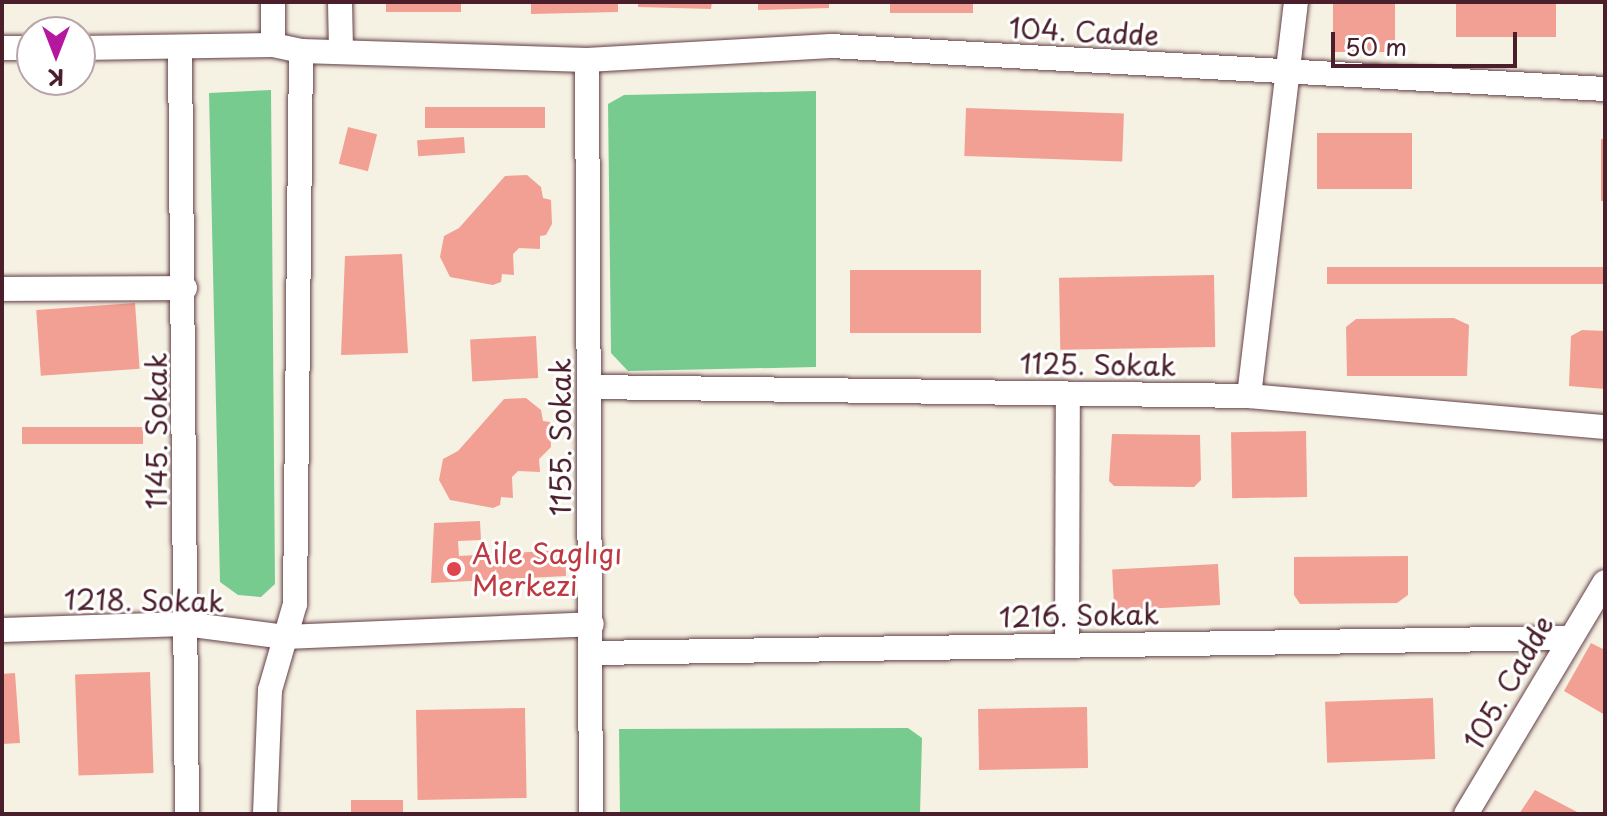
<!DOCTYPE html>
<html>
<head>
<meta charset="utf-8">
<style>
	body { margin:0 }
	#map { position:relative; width:1607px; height:816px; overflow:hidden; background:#f6f2e3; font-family:"Playpen Sans",sans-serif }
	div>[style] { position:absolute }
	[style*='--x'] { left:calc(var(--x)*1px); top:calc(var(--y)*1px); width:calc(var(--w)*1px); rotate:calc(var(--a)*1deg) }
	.green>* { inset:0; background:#77cb8f }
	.building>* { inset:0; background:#f2a093; transform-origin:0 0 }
	.roads { filter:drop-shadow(0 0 2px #643f47) drop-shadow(0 0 2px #643f47) }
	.street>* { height:24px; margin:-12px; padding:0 12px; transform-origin:12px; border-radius:12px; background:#fff }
	.dots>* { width:22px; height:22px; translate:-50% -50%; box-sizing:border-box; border:4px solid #fff; border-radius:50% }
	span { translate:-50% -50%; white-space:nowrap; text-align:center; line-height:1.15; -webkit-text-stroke:6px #fff; paint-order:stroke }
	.street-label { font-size:28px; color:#4a1f2b }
	.health-label { font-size:28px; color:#be3a42 }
	.left { translate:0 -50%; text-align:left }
	.frame { position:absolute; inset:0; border:4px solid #4a1f2b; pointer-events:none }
	.north { position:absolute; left:16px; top:16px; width:80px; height:80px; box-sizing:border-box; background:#fff; border:2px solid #b7a5aa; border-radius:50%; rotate:180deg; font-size:22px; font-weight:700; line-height:32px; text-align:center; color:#4a1f2b }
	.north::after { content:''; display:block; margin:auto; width:28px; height:36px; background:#b5179e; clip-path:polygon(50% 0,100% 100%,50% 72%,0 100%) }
	.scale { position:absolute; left:1331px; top:32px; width:186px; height:36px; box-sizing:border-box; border:4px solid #4a1f2b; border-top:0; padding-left:10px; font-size:24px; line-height:28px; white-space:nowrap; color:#4a1f2b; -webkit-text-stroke:6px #fff; paint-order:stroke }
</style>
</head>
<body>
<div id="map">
	<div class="green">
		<div style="clip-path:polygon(271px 90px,275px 584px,261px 597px,238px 595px,220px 582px,209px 93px)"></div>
		<div style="clip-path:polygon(816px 91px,816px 367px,628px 371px,611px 353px,608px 104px,624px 95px)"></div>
		<div style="clip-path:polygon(908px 728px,922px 738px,920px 814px,620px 814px,619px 729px)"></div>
	</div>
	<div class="building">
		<div style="left:386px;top:2px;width:75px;height:10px"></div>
		<div style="clip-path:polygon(531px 2px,618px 2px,618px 12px,531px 14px)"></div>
		<div style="clip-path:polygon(638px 2px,712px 2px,711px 9px,638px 7px)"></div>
		<div style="clip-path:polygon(758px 2px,829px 2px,829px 8px,758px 10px)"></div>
		<div style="left:890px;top:2px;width:83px;height:11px"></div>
		<div style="left:1333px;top:2px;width:62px;height:50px"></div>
		<div style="left:1456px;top:2px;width:100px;height:35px"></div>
		<div style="left:545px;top:107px;width:21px;height:120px;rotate:90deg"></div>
		<div style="left:966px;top:108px;width:158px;height:48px;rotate:2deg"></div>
		<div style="left:348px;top:127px;width:30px;height:38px;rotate:14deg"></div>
		<div style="left:1317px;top:133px;width:95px;height:56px"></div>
		<div style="left:464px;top:137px;width:16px;height:47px;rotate:86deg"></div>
		<div style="left:1601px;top:139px;width:4px;height:62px"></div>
		<div style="clip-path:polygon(527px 175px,541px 187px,543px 198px,551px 200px,552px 224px,546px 235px,540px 236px,540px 249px,519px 248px,513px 254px,514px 275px,502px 274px,501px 282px,493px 285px,450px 277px,440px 257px,444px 236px,459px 228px,505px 176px)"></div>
		<div style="clip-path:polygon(402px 254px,408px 353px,341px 355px,345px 256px)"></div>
		<div style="left:1327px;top:267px;width:278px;height:17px"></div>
		<div style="left:850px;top:270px;width:131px;height:63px"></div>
		<div style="left:1214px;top:275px;width:72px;height:155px;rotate:89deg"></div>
		<div style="left:135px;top:303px;width:66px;height:99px;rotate:86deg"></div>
		<div style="clip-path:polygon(1454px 318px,1469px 325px,1467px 376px,1347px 376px,1346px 327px,1356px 319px)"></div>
		<div style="clip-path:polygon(1582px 330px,1605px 331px,1605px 389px,1569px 386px,1571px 336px)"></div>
		<div style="left:536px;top:336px;width:42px;height:66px;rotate:87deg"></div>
		<div style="clip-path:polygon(526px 398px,541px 410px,543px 421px,550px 422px,551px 447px,539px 459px,540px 472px,518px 471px,512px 477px,513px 498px,501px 497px,500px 505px,493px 508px,450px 500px,439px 480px,443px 459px,458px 451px,504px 399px)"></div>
		<div style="left:22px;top:427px;width:121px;height:17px"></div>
		<div style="left:1306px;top:431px;width:66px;height:75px;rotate:89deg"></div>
		<div style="clip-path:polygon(1112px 434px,1200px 435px,1201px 480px,1194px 487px,1114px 486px,1109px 481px)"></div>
		<div style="clip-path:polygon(480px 521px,481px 540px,458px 541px,459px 556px,565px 550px,566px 576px,431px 583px,434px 523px)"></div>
		<div style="clip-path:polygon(1408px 556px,1408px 595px,1397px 603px,1300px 604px,1294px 595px,1294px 557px)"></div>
		<div style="left:1218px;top:564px;width:41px;height:106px;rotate:87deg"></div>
		<div style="clip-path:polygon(1591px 643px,1605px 650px,1605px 715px,1564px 691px)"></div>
		<div style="left:150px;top:672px;width:101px;height:75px;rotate:88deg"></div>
		<div style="clip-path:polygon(15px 673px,20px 743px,2px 744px,2px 674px)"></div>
		<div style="left:1433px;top:698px;width:61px;height:108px;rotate:88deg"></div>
		<div style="left:1087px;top:707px;width:61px;height:109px;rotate:89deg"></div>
		<div style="left:525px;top:708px;width:90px;height:109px;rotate:89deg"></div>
		<div style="clip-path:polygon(1535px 790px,1581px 814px,1519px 814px)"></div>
		<div style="left:403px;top:800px;width:14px;height:52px;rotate:90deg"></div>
	</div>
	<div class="roads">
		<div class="street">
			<div style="--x:340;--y:2;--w:49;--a:88.8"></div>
			<div style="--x:273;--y:45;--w:43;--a:-90"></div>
			<div style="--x:180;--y:47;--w:767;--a:89.48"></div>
			<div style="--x:2;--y:48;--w:30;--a:0"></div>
			<div style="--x:80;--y:48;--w:193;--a:-0.9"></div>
			<div style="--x:273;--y:45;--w:29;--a:12"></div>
			<div style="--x:301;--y:51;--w:286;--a:1.8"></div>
			<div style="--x:587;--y:60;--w:244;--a:-3.3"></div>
			<div style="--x:831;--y:46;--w:775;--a:3.18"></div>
			<div style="--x:587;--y:60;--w:754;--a:89.7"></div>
			<div style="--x:2;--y:289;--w:183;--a:-0.3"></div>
			<div style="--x:590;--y:387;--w:659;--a:0.78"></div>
			<div style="--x:1249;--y:396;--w:357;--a:5"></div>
			<div style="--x:1249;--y:396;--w:397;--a:-83.2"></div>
			<div style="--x:2;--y:630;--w:183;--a:-1.9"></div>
			<div style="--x:185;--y:624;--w:101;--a:7.4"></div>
			<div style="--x:285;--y:637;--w:307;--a:-2.4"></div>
			<div style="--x:1067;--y:646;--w:252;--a:-89.8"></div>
			<div style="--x:592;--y:653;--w:975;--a:-0.88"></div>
			<div style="--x:265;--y:814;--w:124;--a:-87.7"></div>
			<div style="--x:270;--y:690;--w:90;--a:-73.8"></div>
			<div style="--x:295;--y:604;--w:553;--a:-89.38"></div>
			<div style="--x:1466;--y:814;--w:270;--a:-59.1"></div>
		</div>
	</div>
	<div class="dots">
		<div style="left:454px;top:569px;background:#e0444e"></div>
	</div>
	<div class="street-label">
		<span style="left:1084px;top:31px;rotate:3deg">104. Cadde</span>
		<span style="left:1098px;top:364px;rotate:1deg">1125. Sokak</span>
		<span style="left:156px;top:431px;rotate:-90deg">1145. Sokak</span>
		<span style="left:560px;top:437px;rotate:-90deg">1155. Sokak</span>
		<span style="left:144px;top:600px;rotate:1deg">1218. Sokak</span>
		<span style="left:1079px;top:615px;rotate:-1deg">1216. Sokak</span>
		<span style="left:1508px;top:682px;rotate:-60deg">105. Cadde</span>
	</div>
	<div class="health-label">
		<span class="left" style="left:472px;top:569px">Aile Saglıgı<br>Merkezi</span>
	</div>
	<div class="frame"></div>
	<div class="north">K</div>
	<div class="scale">50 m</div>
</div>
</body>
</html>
